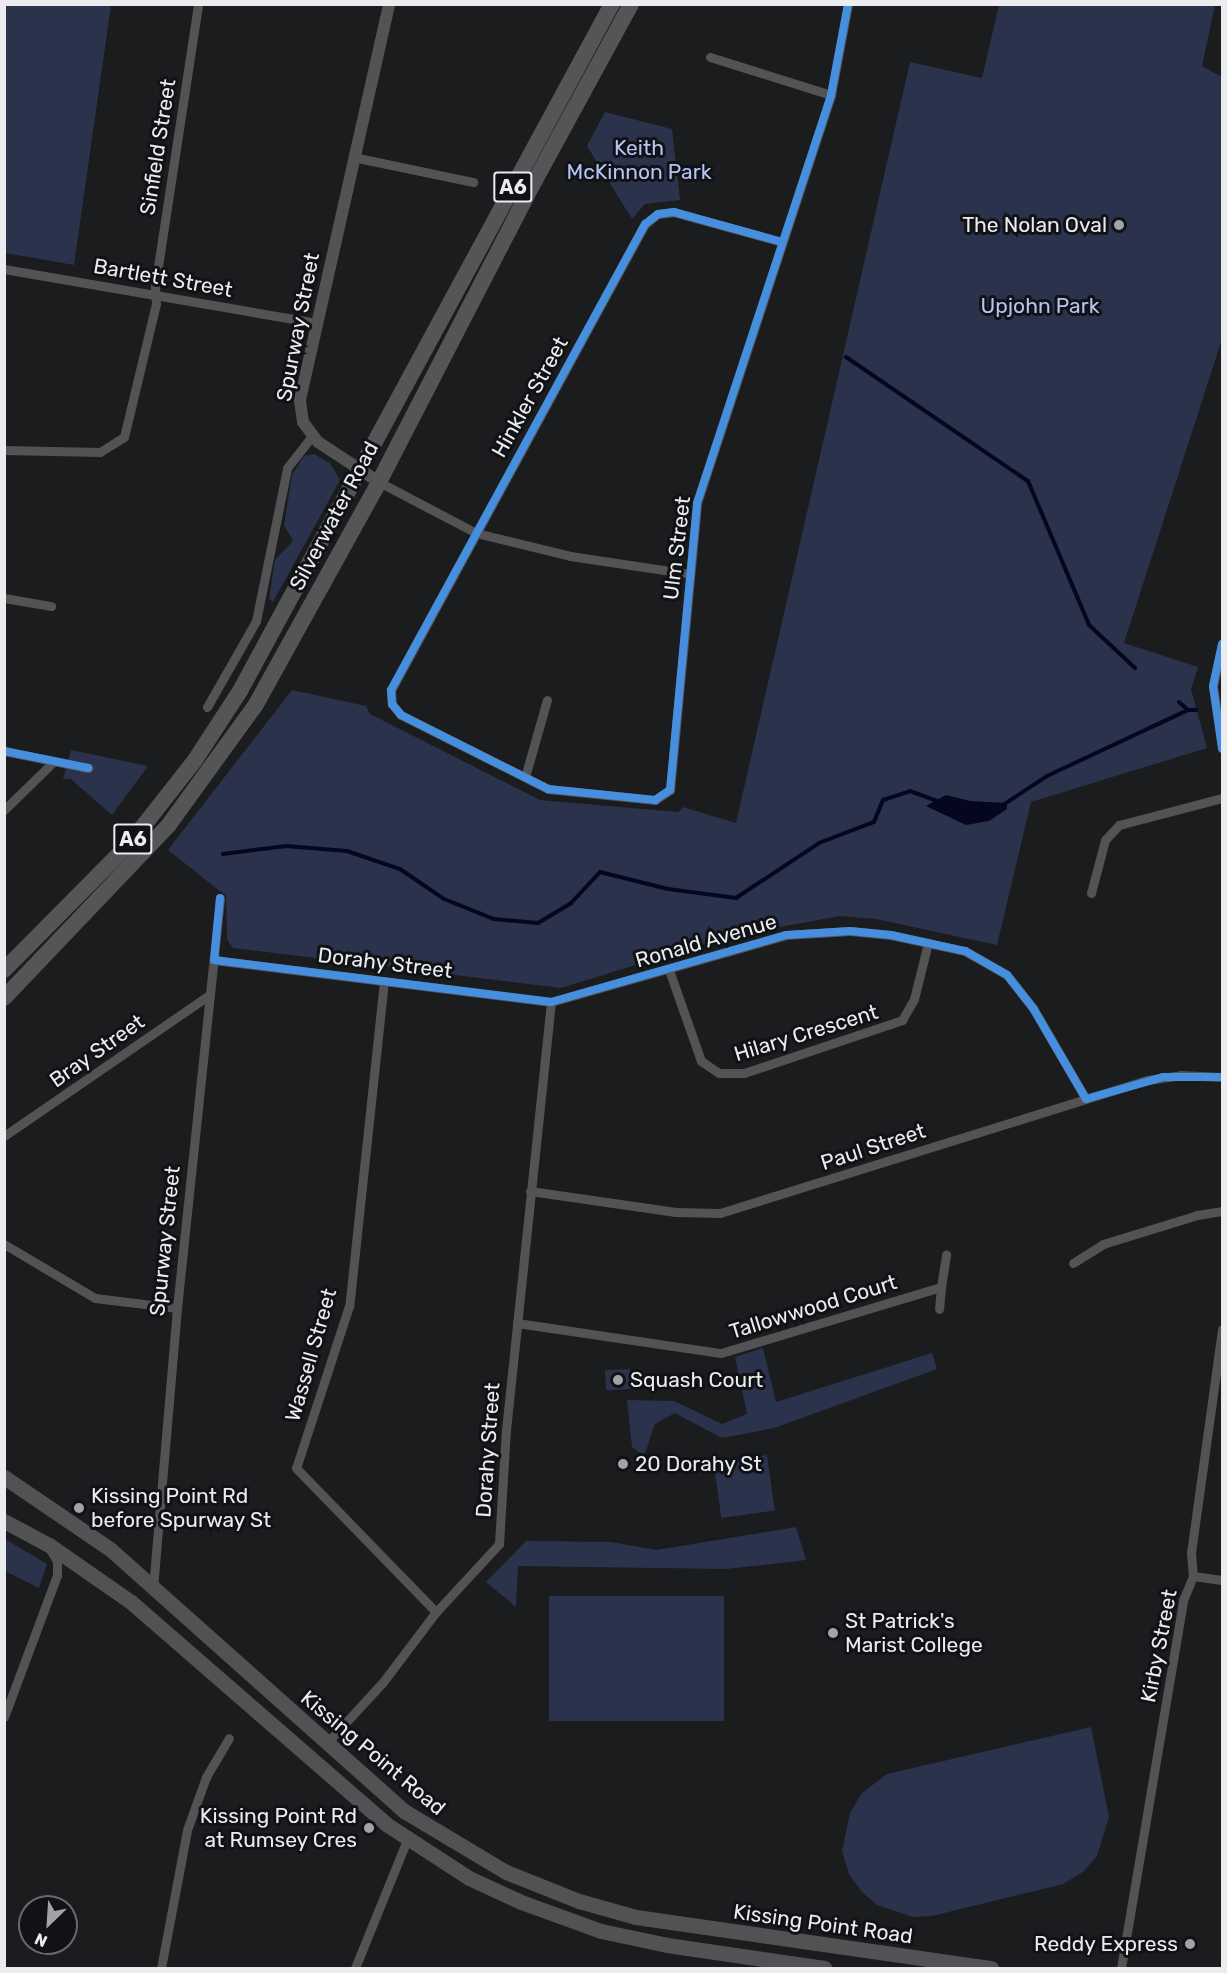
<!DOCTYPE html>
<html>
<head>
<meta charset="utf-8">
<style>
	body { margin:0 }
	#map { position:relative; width:1227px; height:1973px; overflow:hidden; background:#1b1c1e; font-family:Rubik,sans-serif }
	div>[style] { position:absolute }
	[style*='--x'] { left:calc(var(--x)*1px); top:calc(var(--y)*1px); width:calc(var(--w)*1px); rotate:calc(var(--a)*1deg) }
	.green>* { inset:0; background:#2b324c; transform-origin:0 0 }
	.water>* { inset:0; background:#050620 }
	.stream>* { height:4px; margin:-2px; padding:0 2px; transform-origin:2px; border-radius:2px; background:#050620 }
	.minor>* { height:9px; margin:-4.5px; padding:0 4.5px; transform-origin:4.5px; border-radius:4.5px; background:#535354 }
	.tertiary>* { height:12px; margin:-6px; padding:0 6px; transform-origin:6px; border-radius:6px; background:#535354 }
	.primary>* { height:15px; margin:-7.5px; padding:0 7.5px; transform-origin:7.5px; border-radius:7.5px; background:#515254 }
	.trunk>* { height:16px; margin:-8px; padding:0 8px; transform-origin:8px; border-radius:8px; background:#545557 }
	.cycleway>* { height:8px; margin:-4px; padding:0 4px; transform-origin:4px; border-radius:4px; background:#468fdf }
	.dots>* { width:16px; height:16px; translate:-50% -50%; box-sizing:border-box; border:3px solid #111215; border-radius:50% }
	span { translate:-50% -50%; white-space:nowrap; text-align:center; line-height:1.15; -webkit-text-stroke:6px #111215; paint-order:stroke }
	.shield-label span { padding:2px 4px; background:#111215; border:2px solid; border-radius:4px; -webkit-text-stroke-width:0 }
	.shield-label { font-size:20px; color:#ebecef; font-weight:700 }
	.street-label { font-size:21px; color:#ebecef }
	.park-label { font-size:21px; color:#b4c4f7 }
	.poi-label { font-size:21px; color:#ebecef }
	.right { translate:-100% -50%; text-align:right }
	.left { translate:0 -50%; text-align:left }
	.frame { position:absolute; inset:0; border:6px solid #ebecef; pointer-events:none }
	.north { position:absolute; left:18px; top:1895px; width:60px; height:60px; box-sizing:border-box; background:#111215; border:2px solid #68696c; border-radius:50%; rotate:205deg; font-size:16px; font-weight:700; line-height:24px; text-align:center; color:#ebecef }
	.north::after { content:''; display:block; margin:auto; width:21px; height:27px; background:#a2a3a6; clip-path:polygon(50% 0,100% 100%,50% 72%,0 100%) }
</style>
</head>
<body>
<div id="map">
	<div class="green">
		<div style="clip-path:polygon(4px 5px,111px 5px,74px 265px,5px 253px)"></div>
		<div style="clip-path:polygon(999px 5px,1215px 5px,1202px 66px,1222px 77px,1222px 339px,1124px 643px,1198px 667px,1191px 689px,1207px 748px,1031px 802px,997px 945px,876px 919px,840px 916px,726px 937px,561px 988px,233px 948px,227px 939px,226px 896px,168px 850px,292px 690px,366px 706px,370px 714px,540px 800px,678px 812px,683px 807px,736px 823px,910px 62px,982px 78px)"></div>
		<div style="clip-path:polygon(605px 112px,672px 129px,680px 200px,645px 204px,632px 219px,587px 146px)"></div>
		<div style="clip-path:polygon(314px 454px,330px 463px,340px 480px,273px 602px,269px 599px,275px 560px,293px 541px,284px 525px,292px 475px,304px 456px)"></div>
		<div style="clip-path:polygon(71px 750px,148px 766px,112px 815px,71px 779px,63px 779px)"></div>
		<div style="clip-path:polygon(763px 1348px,776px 1402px,932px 1353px,937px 1369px,774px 1428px,722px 1438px,675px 1413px,655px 1424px,644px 1456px,632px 1447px,627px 1400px,674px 1401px,722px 1424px,747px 1414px,735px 1357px)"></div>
		<div style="left:630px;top:1369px;width:20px;height:25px;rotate:87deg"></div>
		<div style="left:767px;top:1455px;width:56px;height:54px;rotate:82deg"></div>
		<div style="clip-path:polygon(796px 1527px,806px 1560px,726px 1569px,518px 1566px,516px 1607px,486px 1582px,526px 1541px,611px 1542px,657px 1550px)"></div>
		<div style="clip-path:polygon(5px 1539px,47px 1564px,39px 1588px,5px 1571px)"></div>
		<div style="left:724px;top:1596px;width:125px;height:175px;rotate:90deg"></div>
		<div style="clip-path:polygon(1091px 1727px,1109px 1817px,1097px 1856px,1083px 1872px,1063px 1884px,932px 1916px,913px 1917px,877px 1905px,862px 1892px,849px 1874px,842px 1851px,850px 1813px,862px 1793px,887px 1774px)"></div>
	</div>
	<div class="water">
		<div style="clip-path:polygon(946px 795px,970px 801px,1007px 803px,1007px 809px,989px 821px,966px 825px,926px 806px)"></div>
	</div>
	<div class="stream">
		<div style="--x:846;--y:357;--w:220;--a:34.3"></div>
		<div style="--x:1028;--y:481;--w:156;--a:67"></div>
		<div style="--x:1089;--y:625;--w:63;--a:43.1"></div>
		<div style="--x:1179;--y:702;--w:12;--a:42"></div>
		<div style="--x:1003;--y:805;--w:53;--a:-33.4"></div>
		<div style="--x:1047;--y:776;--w:156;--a:-25.1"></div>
		<div style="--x:1188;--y:710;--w:8;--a:0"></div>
		<div style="--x:223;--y:854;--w:64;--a:-7.2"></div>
		<div style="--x:286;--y:846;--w:61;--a:4.7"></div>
		<div style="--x:347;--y:851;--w:56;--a:18.8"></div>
		<div style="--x:400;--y:869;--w:53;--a:34.3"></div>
		<div style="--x:444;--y:899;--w:54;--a:21.8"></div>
		<div style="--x:494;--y:919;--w:44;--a:5.2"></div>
		<div style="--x:538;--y:923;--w:39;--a:-31"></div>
		<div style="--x:571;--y:903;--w:42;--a:-46.9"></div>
		<div style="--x:600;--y:872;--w:70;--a:14"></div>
		<div style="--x:668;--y:889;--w:69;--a:7.5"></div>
		<div style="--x:736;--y:898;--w:100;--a:-33.5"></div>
		<div style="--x:819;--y:843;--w:59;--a:-20.9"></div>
		<div style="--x:874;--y:822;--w:24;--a:-68"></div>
		<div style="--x:883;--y:800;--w:28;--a:-18"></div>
		<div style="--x:910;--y:791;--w:30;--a:20"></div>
	</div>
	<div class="minor">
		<div style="--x:710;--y:57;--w:127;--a:17.4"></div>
		<div style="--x:353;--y:157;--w:123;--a:11.8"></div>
		<div style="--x:782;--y:242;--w:112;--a:-164.5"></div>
		<div style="--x:674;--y:212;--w:16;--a:173"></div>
		<div style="--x:658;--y:214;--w:16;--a:142"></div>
		<div style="--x:645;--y:224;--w:531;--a:118.59"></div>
		<div style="--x:391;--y:690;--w:14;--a:86"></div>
		<div style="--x:392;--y:704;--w:14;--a:51"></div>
		<div style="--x:401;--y:715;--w:165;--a:26.7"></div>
		<div style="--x:548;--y:789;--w:108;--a:5.9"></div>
		<div style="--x:655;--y:800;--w:18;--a:-34"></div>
		<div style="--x:670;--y:790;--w:288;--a:-84.6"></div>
		<div style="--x:697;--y:503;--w:429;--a:-71.8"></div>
		<div style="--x:831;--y:95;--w:93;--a:-79.4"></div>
		<div style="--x:4;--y:269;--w:317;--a:9.8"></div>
		<div style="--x:4;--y:450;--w:96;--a:1.2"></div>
		<div style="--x:100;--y:452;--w:28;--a:-32"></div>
		<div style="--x:124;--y:437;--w:137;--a:-76.5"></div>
		<div style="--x:156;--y:304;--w:18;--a:-93"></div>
		<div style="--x:155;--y:286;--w:285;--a:-81.3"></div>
		<div style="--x:379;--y:482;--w:110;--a:27.7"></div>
		<div style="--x:476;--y:533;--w:97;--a:13.7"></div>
		<div style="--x:570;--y:556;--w:121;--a:8.5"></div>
		<div style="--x:4;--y:598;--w:48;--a:9.7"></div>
		<div style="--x:1222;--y:644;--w:43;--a:102.1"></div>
		<div style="--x:1213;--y:686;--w:63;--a:81.7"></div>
		<div style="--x:207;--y:707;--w:99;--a:-60.3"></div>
		<div style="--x:256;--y:621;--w:156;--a:-78.5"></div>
		<div style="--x:287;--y:468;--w:41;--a:-52"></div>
		<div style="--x:4;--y:751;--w:86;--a:11.4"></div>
		<div style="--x:525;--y:777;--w:80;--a:-74.1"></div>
		<div style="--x:4;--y:810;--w:69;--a:-44.4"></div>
		<div style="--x:1091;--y:893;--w:55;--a:-75.2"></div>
		<div style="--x:1105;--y:840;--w:21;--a:-47"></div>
		<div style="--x:1119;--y:825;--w:106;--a:-14.7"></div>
		<div style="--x:214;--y:960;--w:340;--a:7.1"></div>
		<div style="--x:551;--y:1002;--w:244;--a:-15.9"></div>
		<div style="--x:786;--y:935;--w:64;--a:-3.6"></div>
		<div style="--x:850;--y:931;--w:41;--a:5.6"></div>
		<div style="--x:891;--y:935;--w:76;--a:12.2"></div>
		<div style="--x:965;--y:951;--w:48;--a:29.7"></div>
		<div style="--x:1007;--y:975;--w:42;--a:51.8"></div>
		<div style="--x:1033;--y:1008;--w:105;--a:59.8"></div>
		<div style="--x:669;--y:970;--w:96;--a:70.6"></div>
		<div style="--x:701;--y:1061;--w:22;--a:34"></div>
		<div style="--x:719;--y:1073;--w:25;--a:0"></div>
		<div style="--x:744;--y:1073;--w:167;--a:-18.5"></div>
		<div style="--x:902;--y:1020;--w:24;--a:-60"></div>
		<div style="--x:914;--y:999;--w:58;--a:-76"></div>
		<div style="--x:384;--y:981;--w:327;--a:96.1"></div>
		<div style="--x:349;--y:1306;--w:170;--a:108.1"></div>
		<div style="--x:296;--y:1468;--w:201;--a:45.8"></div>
		<div style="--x:4;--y:1136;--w:249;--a:-34.5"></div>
		<div style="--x:530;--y:1191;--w:147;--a:8.2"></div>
		<div style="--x:675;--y:1212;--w:45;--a:1.3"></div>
		<div style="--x:720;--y:1213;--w:447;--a:-17.3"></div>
		<div style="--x:1147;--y:1080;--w:34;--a:-8"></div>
		<div style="--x:1181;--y:1075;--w:41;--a:2.8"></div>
		<div style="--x:4;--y:1244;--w:106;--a:30.7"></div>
		<div style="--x:95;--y:1298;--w:83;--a:7"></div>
		<div style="--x:1073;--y:1263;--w:36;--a:-32"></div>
		<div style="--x:1103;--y:1244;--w:98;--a:-17.1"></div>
		<div style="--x:1197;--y:1215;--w:25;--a:-9"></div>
		<div style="--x:941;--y:1287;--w:33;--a:-81"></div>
		<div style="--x:517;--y:1323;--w:206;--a:8.4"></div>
		<div style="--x:721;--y:1353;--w:230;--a:-16.7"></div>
		<div style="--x:941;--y:1287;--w:22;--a:95"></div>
		<div style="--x:1193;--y:1576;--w:29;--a:8"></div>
		<div style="--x:153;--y:1588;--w:281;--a:-85.1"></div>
		<div style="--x:177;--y:1308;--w:412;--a:-84"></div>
		<div style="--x:4;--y:1717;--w:152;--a:-69.5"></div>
		<div style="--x:57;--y:1575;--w:14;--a:-90"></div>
		<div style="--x:57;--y:1561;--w:12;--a:-121"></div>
		<div style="--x:326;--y:1744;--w:84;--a:-47.4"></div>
		<div style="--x:383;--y:1682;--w:88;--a:-52.9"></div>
		<div style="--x:436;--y:1612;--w:93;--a:-47.2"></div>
		<div style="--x:499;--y:1544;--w:114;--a:-86.5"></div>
		<div style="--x:506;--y:1430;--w:430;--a:-84"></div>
		<div style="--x:161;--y:1968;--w:140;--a:-79.3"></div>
		<div style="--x:187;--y:1830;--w:56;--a:-70.3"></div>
		<div style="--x:206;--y:1777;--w:45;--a:-59.5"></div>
		<div style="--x:355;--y:1968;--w:138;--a:-67.9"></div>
		<div style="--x:1121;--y:1968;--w:373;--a:-80.4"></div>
		<div style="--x:1183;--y:1600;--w:26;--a:-67"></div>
		<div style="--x:1193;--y:1576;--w:23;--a:-95"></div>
		<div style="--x:1191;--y:1553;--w:226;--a:-82.1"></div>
	</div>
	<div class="tertiary">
		<div style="--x:379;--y:482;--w:73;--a:-146.7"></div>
		<div style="--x:318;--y:442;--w:25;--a:-127"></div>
		<div style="--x:303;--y:422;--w:22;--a:-98"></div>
		<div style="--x:300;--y:400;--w:406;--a:-77.3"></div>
	</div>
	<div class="primary">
		<div style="--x:4;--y:1477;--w:128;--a:34.2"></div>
		<div style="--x:110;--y:1549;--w:394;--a:41.7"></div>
		<div style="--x:404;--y:1811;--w:119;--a:30.9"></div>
		<div style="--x:506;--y:1872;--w:79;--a:21.7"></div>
		<div style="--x:579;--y:1901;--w:59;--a:15.7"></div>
		<div style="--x:636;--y:1917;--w:359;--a:8.2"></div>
		<div style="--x:4;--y:1521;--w:51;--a:28.1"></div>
		<div style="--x:49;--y:1545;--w:100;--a:34.8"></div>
		<div style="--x:131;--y:1602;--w:338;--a:41"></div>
		<div style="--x:386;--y:1824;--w:99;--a:33"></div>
		<div style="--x:469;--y:1878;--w:57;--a:24.8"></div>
		<div style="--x:521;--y:1902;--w:85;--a:19.9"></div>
		<div style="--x:601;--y:1931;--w:67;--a:12"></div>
		<div style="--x:667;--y:1945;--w:159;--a:8.3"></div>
	</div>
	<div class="trunk">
		<div style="--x:4;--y:970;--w:179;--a:-45.2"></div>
		<div style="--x:130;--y:843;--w:105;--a:-51.9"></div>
		<div style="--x:195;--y:760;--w:82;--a:-56.9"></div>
		<div style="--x:240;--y:691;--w:781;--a:-61.57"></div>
		<div style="--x:4;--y:998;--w:238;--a:-46.4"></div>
		<div style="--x:168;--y:826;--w:148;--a:-54.1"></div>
		<div style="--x:255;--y:706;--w:256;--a:-61"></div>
		<div style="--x:379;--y:482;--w:323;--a:-62.7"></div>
		<div style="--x:527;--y:195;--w:217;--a:-61.4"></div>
	</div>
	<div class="cycleway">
		<div style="--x:782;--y:242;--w:112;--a:-164.5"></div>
		<div style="--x:674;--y:212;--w:16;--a:173"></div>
		<div style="--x:658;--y:214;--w:16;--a:142"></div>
		<div style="--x:645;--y:224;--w:531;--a:118.59"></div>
		<div style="--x:391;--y:690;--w:14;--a:86"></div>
		<div style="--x:392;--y:704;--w:14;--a:51"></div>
		<div style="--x:401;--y:715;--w:165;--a:26.7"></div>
		<div style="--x:548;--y:789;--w:108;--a:5.9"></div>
		<div style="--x:655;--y:800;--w:18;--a:-34"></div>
		<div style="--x:670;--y:790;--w:288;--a:-84.6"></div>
		<div style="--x:697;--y:503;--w:429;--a:-71.8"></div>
		<div style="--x:831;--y:95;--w:93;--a:-79.4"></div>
		<div style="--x:1222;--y:644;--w:43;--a:102.1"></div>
		<div style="--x:1213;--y:686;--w:63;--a:81.7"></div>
		<div style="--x:4;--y:751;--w:86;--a:11.4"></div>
		<div style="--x:220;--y:898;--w:62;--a:95.5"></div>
		<div style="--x:214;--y:960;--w:340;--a:7.1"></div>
		<div style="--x:551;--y:1002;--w:244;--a:-15.9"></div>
		<div style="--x:786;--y:935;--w:64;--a:-3.6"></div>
		<div style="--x:850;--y:931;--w:41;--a:5.6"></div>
		<div style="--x:891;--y:935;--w:76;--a:12.2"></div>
		<div style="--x:965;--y:951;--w:48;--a:29.7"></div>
		<div style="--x:1007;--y:975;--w:42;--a:51.8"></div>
		<div style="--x:1033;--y:1008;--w:105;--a:59.8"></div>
		<div style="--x:1086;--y:1099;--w:80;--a:-15.9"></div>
		<div style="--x:1163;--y:1077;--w:59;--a:0"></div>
	</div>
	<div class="dots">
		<div style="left:1119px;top:225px;background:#a2a3a6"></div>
		<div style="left:618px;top:1380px;background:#a2a3a6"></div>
		<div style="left:623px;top:1464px;background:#a2a3a6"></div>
		<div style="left:79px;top:1508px;background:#a2a3a6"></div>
		<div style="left:833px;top:1633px;background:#a2a3a6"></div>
		<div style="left:369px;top:1828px;background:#a2a3a6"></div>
		<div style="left:1190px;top:1944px;background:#a2a3a6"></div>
	</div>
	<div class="shield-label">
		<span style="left:513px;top:187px">A6</span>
		<span style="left:133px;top:839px">A6</span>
	</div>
	<div class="street-label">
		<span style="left:158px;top:147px;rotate:-81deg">Sinfield Street</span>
		<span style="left:163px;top:278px;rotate:10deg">Bartlett Street</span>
		<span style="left:298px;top:327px;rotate:-79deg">Spurway Street</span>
		<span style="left:530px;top:397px;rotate:-61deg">Hinkler Street</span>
		<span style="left:334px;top:516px;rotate:-62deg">Silverwater Road</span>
		<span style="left:677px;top:548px;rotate:-83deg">Ulm Street</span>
		<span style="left:706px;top:941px;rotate:-16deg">Ronald Avenue</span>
		<span style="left:385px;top:963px;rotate:7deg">Dorahy Street</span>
		<span style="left:806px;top:1033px;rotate:-17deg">Hilary Crescent</span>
		<span style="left:97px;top:1051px;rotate:-35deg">Bray Street</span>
		<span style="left:873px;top:1147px;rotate:-18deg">Paul Street</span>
		<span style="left:165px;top:1241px;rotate:-84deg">Spurway Street</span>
		<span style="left:813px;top:1307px;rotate:-17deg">Tallowwood Court</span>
		<span style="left:311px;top:1355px;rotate:-74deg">Wassell Street</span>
		<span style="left:488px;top:1450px;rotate:-86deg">Dorahy Street</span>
		<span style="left:1159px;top:1646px;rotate:-79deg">Kirby Street</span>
		<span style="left:373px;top:1753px;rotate:40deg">Kissing Point Road</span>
		<span style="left:823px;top:1924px;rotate:8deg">Kissing Point Road</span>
	</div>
	<div class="park-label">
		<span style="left:639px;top:160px">Keith<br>McKinnon Park</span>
		<span style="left:1040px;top:306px">Upjohn Park</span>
	</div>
	<div class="poi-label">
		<span class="right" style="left:1107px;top:225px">The Nolan Oval</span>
		<span class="left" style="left:630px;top:1380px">Squash Court</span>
		<span class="left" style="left:635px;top:1464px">20 Dorahy St</span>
		<span class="left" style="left:91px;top:1508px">Kissing Point Rd<br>before Spurway St</span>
		<span class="left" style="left:845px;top:1633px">St Patrick's<br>Marist College</span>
		<span class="right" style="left:357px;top:1828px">Kissing Point Rd<br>at Rumsey Cres</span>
		<span class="right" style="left:1178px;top:1944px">Reddy Express</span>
	</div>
	<div class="frame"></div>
	<div class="north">N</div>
</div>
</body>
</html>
